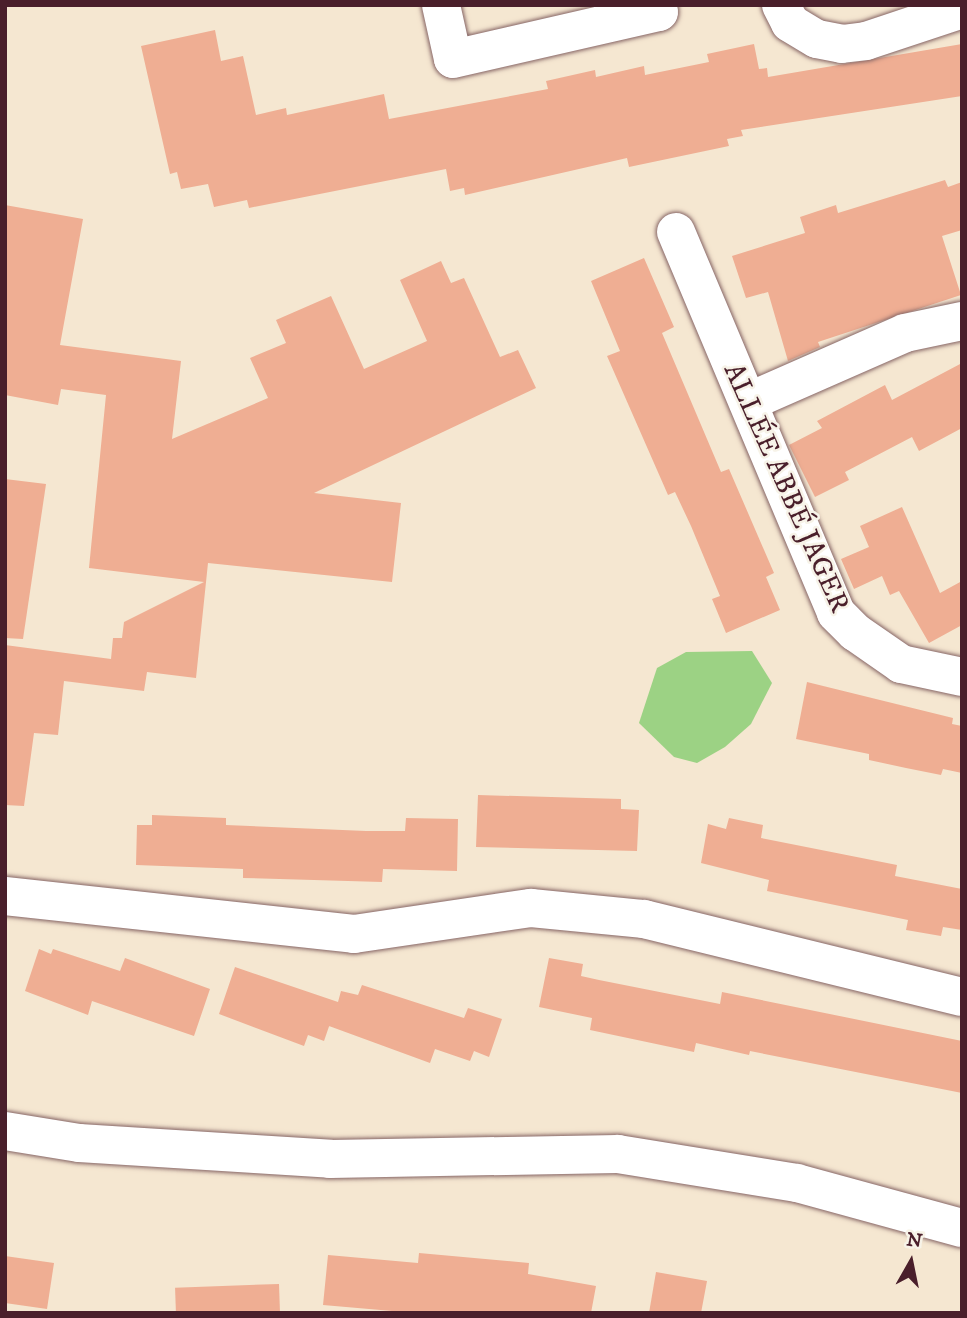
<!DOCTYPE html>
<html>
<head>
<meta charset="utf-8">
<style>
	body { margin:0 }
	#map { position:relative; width:967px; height:1318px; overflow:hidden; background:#f5e7d1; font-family:"IM FELL DW Pica",serif }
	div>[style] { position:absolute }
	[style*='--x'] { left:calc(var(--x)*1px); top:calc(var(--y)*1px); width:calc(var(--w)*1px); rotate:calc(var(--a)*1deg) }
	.green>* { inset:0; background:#9cd284 }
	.building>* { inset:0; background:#efae93; transform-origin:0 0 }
	.roads { filter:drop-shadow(0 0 2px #866565) drop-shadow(0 0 2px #866565) }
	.minor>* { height:38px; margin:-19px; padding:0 19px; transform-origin:19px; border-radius:19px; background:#fff }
	.major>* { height:38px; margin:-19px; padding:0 19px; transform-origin:19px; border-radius:19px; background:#fff }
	span { translate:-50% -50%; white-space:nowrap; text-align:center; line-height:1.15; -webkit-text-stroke:5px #f7f3e8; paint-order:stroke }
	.street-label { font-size:28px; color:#4a1f2b }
	.frame { position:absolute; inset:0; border:7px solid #4a1f2b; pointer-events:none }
	.north { position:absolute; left:876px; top:1227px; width:70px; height:70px; -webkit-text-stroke:5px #f7f3e8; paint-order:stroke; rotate:9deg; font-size:19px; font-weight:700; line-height:28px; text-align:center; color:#4a1f2b }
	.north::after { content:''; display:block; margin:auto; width:24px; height:32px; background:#4a1f2b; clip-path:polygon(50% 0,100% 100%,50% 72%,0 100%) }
</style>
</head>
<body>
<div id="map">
	<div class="green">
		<div style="clip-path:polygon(752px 651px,772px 683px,751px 724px,725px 747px,697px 763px,674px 757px,639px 723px,657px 668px,686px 652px)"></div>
	</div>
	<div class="building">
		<div style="clip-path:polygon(215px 30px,221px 61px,243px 56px,256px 115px,286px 108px,287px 115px,384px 94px,389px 119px,548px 89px,546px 81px,595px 70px,596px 77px,644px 66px,645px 75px,709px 62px,707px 54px,754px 44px,759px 69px,767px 68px,768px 77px,962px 44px,962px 96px,741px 130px,743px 136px,727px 139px,729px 146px,629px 167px,627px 158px,465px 195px,464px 188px,450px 191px,446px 169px,249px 208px,247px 200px,214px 207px,208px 184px,181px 189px,177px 172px,170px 174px,141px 46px)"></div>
		<div style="clip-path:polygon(945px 180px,948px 187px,962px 182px,962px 230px,942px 236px,961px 295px,818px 342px,820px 347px,788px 361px,768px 292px,746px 298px,732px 256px,805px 233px,800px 217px,836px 205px,838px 213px)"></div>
		<div style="clip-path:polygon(5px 205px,83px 219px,60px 345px,181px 361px,172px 439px,268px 398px,250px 358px,286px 343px,276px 320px,331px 296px,364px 369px,427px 341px,400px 280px,441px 261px,451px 283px,464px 278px,500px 357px,518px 350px,536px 388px,314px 493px,401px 503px,392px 582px,208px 563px,196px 678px,147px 672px,144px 691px,64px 681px,58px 735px,34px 733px,24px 806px,5px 805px,5px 645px,111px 659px,113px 638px,122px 638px,124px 622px,204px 582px,89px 568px,106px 395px,61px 389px,58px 405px,5px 395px)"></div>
		<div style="clip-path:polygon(644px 258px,674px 327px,662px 333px,721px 472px,729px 469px,774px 573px,766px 577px,780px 610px,726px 633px,712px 599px,720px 596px,691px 526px,675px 492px,668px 495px,607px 356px,620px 351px,591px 281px)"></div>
		<div style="clip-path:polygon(962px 363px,962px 428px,919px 451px,912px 437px,845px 472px,849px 480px,815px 497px,789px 445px,822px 428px,817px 421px,885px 385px,892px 400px)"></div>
		<div style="clip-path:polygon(5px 479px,46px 484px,23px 639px,5px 638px)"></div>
		<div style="clip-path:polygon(902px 507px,940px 593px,962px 581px,962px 625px,929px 643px,899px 591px,890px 595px,882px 576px,854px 589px,841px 559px,869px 547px,860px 526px)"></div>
		<div style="clip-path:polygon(807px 682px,953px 718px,952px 724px,962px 726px,962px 773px,943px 769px,941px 775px,906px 768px,869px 760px,869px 754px,796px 739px)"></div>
		<div style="clip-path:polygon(478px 795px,621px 799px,621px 809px,639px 810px,637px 851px,476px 847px)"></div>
		<div style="clip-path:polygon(152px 815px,226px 818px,226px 825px,366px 831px,405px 831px,406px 818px,458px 819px,457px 871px,383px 869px,382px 882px,243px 878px,243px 869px,136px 865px,137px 825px,152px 825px)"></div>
		<div style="clip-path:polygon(729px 818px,763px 825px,761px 838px,897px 865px,895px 876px,962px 889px,962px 930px,943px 927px,941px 936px,906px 930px,908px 920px,767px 891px,769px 880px,701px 863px,708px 824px,726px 829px)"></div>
		<div style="clip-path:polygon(39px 949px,51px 954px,53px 949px,120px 971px,125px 958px,210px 989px,194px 1036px,92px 1001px,88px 1015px,25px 991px)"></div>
		<div style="clip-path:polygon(549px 958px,583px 964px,581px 976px,599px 980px,720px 1004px,722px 992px,962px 1041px,962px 1093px,750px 1051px,749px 1055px,696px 1043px,694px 1052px,590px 1030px,592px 1018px,539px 1007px)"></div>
		<div style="clip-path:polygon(235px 967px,338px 1002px,341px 991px,358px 995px,362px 985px,464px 1018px,468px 1008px,502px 1019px,489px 1057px,474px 1051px,470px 1061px,435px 1049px,430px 1063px,329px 1026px,335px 1009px,324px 1041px,308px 1035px,304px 1046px,219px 1014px)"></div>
		<div style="clip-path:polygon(419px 1253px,529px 1263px,528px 1274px,596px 1286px,591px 1313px,415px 1313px,323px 1305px,328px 1255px,418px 1263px)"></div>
		<div style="clip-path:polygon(5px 1256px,54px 1263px,47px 1309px,5px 1303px)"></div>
		<div style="clip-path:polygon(656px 1272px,707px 1281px,701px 1313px,649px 1313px)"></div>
		<div style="left:279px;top:1284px;width:29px;height:104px;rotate:88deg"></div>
	</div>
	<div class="roads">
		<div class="minor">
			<div style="--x:441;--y:5;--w:55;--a:77.5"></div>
			<div style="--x:453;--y:59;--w:211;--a:-12.9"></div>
			<div style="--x:659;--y:12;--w:7;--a:-106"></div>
			<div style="--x:781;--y:5;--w:20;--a:63"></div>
			<div style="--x:790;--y:23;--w:31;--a:31"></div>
			<div style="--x:817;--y:39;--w:25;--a:11"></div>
			<div style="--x:842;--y:44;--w:24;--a:-7"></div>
			<div style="--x:866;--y:41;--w:101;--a:-18.4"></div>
			<div style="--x:676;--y:232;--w:413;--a:67.2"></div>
			<div style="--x:836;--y:613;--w:27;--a:45"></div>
			<div style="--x:855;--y:632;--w:56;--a:34.8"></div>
			<div style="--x:901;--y:664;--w:62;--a:12"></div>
			<div style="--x:748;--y:402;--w:171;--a:-23.7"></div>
			<div style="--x:905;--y:333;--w:58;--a:-11.9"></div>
			<div style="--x:5;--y:896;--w:351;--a:6.2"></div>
			<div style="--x:354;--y:934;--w:179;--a:-8.4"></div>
			<div style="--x:531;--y:908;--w:114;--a:5.6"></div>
			<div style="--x:644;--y:919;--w:327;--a:13.8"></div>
		</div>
		<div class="major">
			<div style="--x:5;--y:1131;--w:75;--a:9.2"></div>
			<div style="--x:79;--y:1143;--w:252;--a:3.6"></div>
			<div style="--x:330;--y:1159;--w:288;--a:-1"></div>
			<div style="--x:618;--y:1154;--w:181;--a:9.2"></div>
			<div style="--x:797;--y:1183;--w:171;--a:15.3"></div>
		</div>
	</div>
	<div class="street-label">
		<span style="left:786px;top:488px;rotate:66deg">ALLÉE ABBÉ JAGER</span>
	</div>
	<div class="frame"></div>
	<div class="north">N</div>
</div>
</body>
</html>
